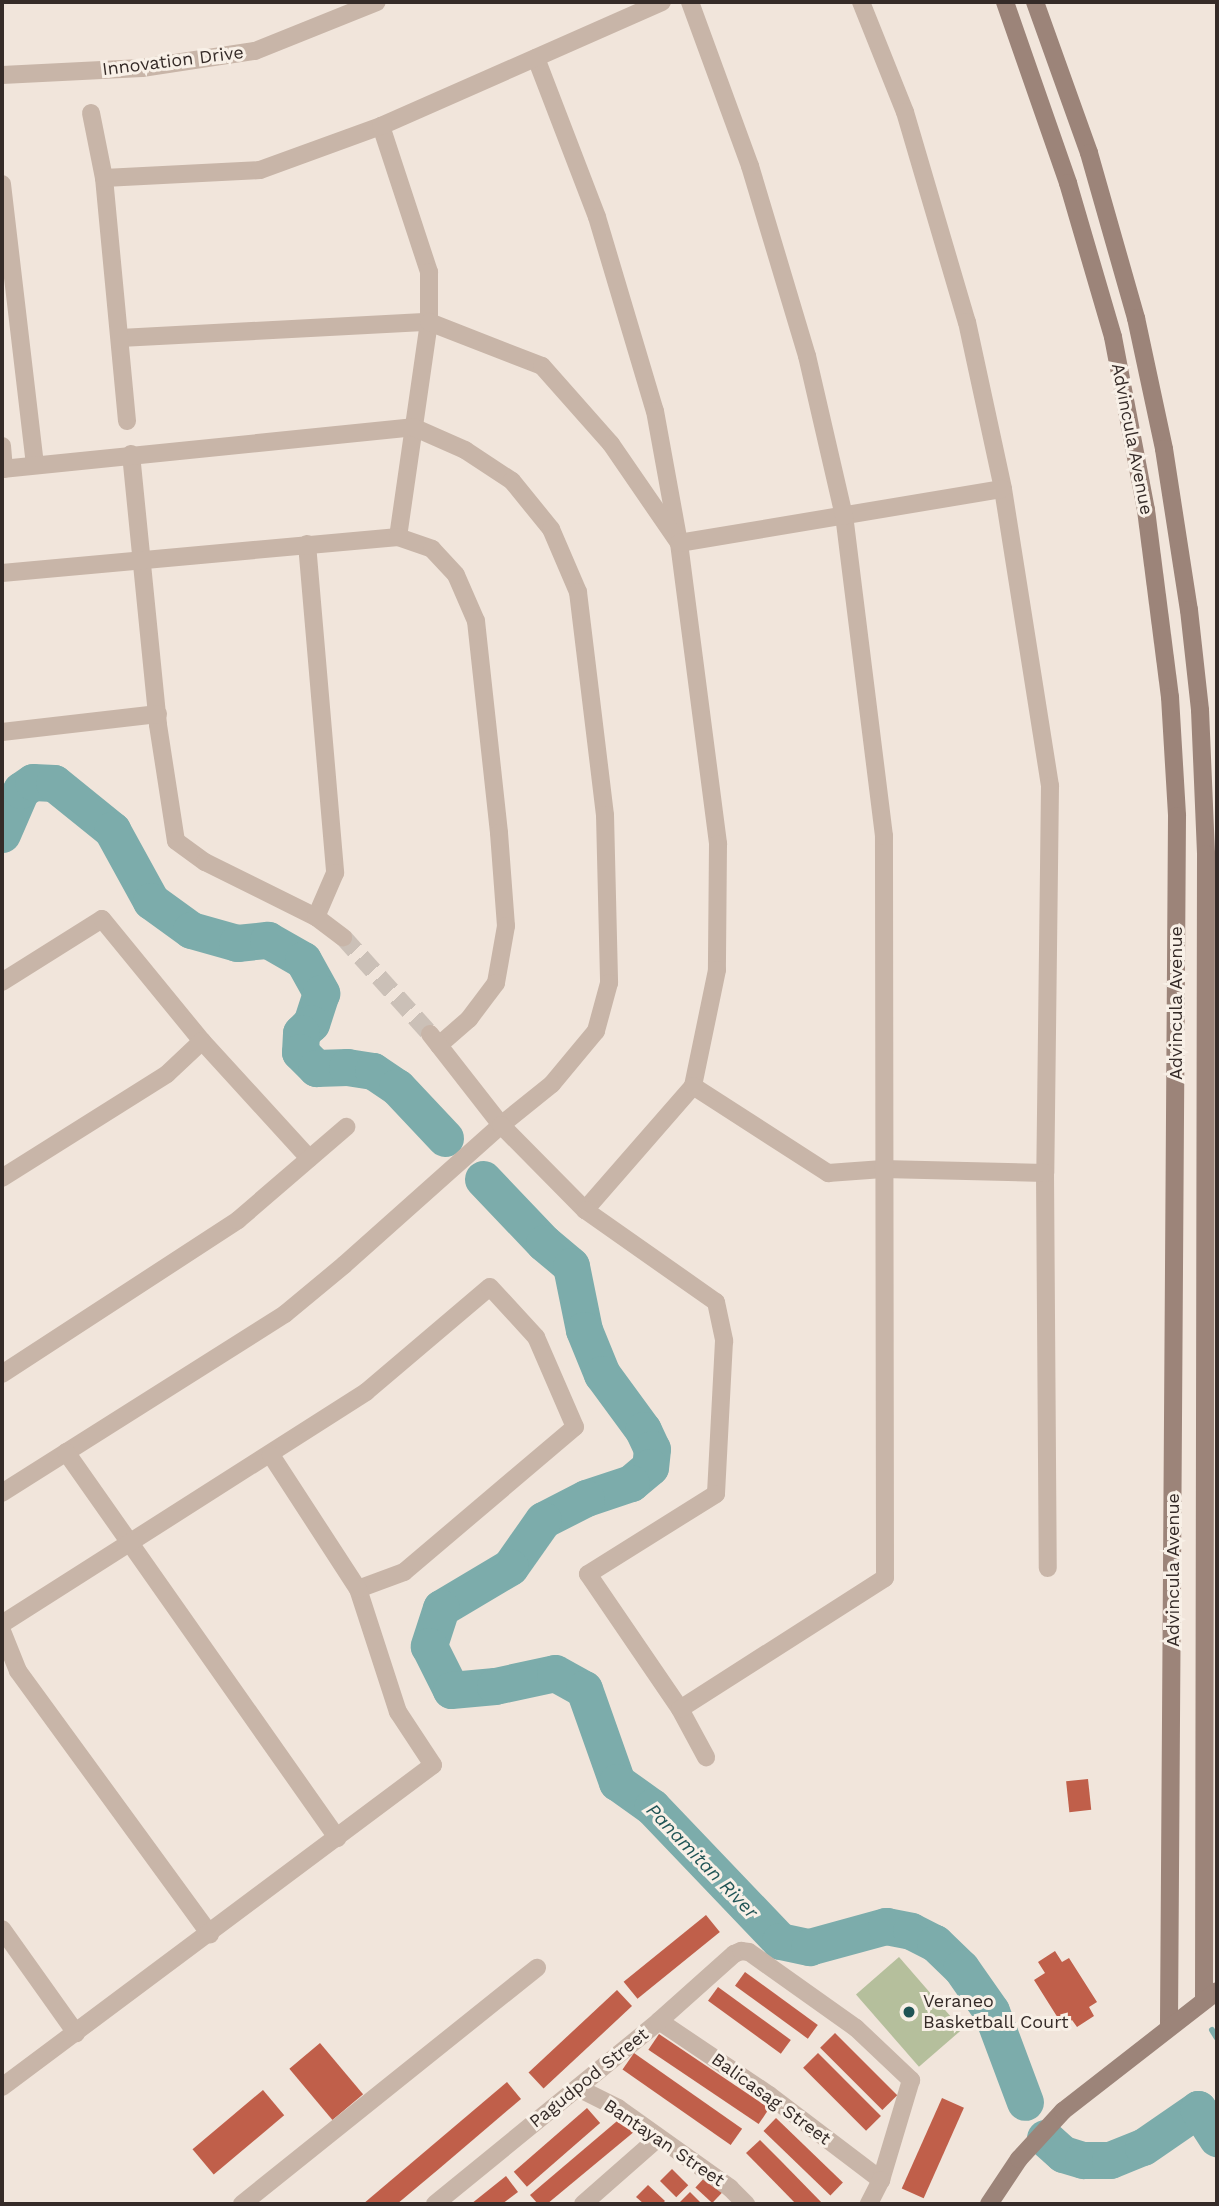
<!DOCTYPE html>
<html>
<head>
<meta charset="utf-8">
<style>
	body { margin:0 }
	#map { position:relative; width:1219px; height:2206px; overflow:hidden; background:#f1e5db; font-family:"Work Sans",sans-serif }
	div>[style] { position:absolute }
	[style*='--x'] { left:calc(var(--x)*1px); top:calc(var(--y)*1px); width:calc(var(--w)*1px); rotate:calc(var(--a)*1deg) }
	.green>* { inset:0; background:#b5bf9c; transform-origin:0 0 }
	.stream>* { height:6px; margin:-3px; padding:0 3px; transform-origin:3px; border-radius:3px; background:#7cacab }
	.river>* { height:37px; margin:-18.5px; padding:0 18.5px; transform-origin:18.5px; border-radius:18.5px; background:#7cacab }
	.building>* { inset:0; background:#c05f4a; transform-origin:0 0 }
	.street-tunnel>* { height:18px; margin-top:-9px; transform-origin:0; background:repeating-linear-gradient(90deg,#cbc0b7 0 18px,transparent 0 27px) }
	.street>* { height:18px; margin:-9px; padding:0 9px; transform-origin:9px; border-radius:9px; background:#c8b5a8 }
	.secondary>* { height:18px; margin:-9px; padding:0 9px; transform-origin:9px; border-radius:9px; background:#9c8479 }
	.dots>* { width:19px; height:19px; translate:-50% -50%; box-sizing:border-box; border:4px solid #f8f0e7; border-radius:50% }
	span { translate:-50% -50%; white-space:nowrap; text-align:center; line-height:1.15; -webkit-text-stroke:6px #f8f0e7; paint-order:stroke }
	.street-label { font-size:18px; color:#352b28 }
	.poi-label { font-size:18px; color:#352b28 }
	.left { translate:0 -50%; text-align:left }
	.water-label { font-size:19px; color:#1f5455; font-style:italic }
	.frame { position:absolute; inset:0; border:4px solid #352b28; pointer-events:none }
</style>
</head>
<body>
<div id="map">
	<div class="green">
		<div style="left:899px;top:1957px;width:96px;height:57px;rotate:49deg"></div>
	</div>
	<div class="stream">
		<div style="--x:1212;--y:2030;--w:9;--a:58"></div>
	</div>
	<div class="river">
		<div style="--x:2;--y:834;--w:48;--a:-66.6"></div>
		<div style="--x:21;--y:790;--w:14;--a:-34"></div>
		<div style="--x:33;--y:782;--w:21;--a:3"></div>
		<div style="--x:54;--y:783;--w:75;--a:39"></div>
		<div style="--x:112;--y:830;--w:81;--a:61.2"></div>
		<div style="--x:151;--y:901;--w:49;--a:35.9"></div>
		<div style="--x:191;--y:930;--w:48;--a:15.8"></div>
		<div style="--x:237;--y:943;--w:31;--a:-6"></div>
		<div style="--x:268;--y:940;--w:40;--a:29.7"></div>
		<div style="--x:303;--y:960;--w:38;--a:61"></div>
		<div style="--x:321;--y:993;--w:32;--a:108"></div>
		<div style="--x:311;--y:1023;--w:14;--a:135"></div>
		<div style="--x:301;--y:1033;--w:19;--a:93"></div>
		<div style="--x:300;--y:1052;--w:23;--a:45"></div>
		<div style="--x:316;--y:1068;--w:31;--a:-2"></div>
		<div style="--x:347;--y:1067;--w:26;--a:9"></div>
		<div style="--x:373;--y:1071;--w:29;--a:34"></div>
		<div style="--x:397;--y:1087;--w:70;--a:46.7"></div>
		<div style="--x:483;--y:1179;--w:88;--a:46.4"></div>
		<div style="--x:544;--y:1243;--w:35;--a:40"></div>
		<div style="--x:571;--y:1266;--w:65;--a:78.5"></div>
		<div style="--x:584;--y:1330;--w:48;--a:67.8"></div>
		<div style="--x:602;--y:1374;--w:69;--a:53.8"></div>
		<div style="--x:643;--y:1430;--w:21;--a:65"></div>
		<div style="--x:652;--y:1449;--w:18;--a:96"></div>
		<div style="--x:650;--y:1467;--w:25;--a:140"></div>
		<div style="--x:631;--y:1483;--w:47;--a:161.6"></div>
		<div style="--x:586;--y:1498;--w:48;--a:152.9"></div>
		<div style="--x:543;--y:1520;--w:57;--a:125.1"></div>
		<div style="--x:510;--y:1567;--w:80;--a:149.3"></div>
		<div style="--x:441;--y:1608;--w:40;--a:108"></div>
		<div style="--x:429;--y:1646;--w:49;--a:63.4"></div>
		<div style="--x:451;--y:1690;--w:44;--a:-5.2"></div>
		<div style="--x:495;--y:1686;--w:61;--a:-12.2"></div>
		<div style="--x:555;--y:1673;--w:33;--a:29"></div>
		<div style="--x:584;--y:1689;--w:99;--a:70.5"></div>
		<div style="--x:617;--y:1782;--w:43;--a:35.5"></div>
		<div style="--x:652;--y:1807;--w:185;--a:46.3"></div>
		<div style="--x:780;--y:1941;--w:30;--a:12"></div>
		<div style="--x:809;--y:1947;--w:80;--a:-15.3"></div>
		<div style="--x:886;--y:1926;--w:25;--a:11"></div>
		<div style="--x:911;--y:1931;--w:27;--a:27"></div>
		<div style="--x:935;--y:1943;--w:36;--a:44"></div>
		<div style="--x:961;--y:1968;--w:52;--a:55.1"></div>
		<div style="--x:991;--y:2011;--w:97;--a:69.5"></div>
		<div style="--x:1045;--y:2138;--w:24;--a:42"></div>
		<div style="--x:1063;--y:2154;--w:21;--a:17"></div>
		<div style="--x:1083;--y:2160;--w:27;--a:0"></div>
		<div style="--x:1110;--y:2160;--w:35;--a:-22"></div>
		<div style="--x:1143;--y:2147;--w:67;--a:-34.6"></div>
		<div style="--x:1198;--y:2109;--w:35;--a:57"></div>
	</div>
	<div class="building">
		<div style="left:1088px;top:1779px;width:31px;height:22px;rotate:84deg"></div>
		<div style="left:706px;top:1915px;width:22px;height:106px;rotate:51deg"></div>
		<div style="clip-path:polygon(1055px 1951px,1062px 1962px,1069px 1958px,1097px 2002px,1089px 2007px,1094px 2016px,1077px 2027px,1072px 2020px,1063px 2026px,1034px 1980px,1045px 1973px,1038px 1962px)"></div>
		<div style="left:745px;top:1972px;width:90px;height:17px;rotate:36deg"></div>
		<div style="left:718px;top:1987px;width:90px;height:17px;rotate:36deg"></div>
		<div style="left:617px;top:1990px;width:22px;height:121px;rotate:47deg"></div>
		<div style="left:835px;top:2033px;width:88px;height:21px;rotate:45deg"></div>
		<div style="left:659px;top:2034px;width:133px;height:19px;rotate:34deg"></div>
		<div style="left:320px;top:2043px;width:67px;height:40px;rotate:50deg"></div>
		<div style="left:634px;top:2053px;width:132px;height:20px;rotate:35deg"></div>
		<div style="left:818px;top:2053px;width:89px;height:21px;rotate:45deg"></div>
		<div style="clip-path:polygon(507px 2082px,521px 2099px,440px 2168px,397px 2204px,363px 2204px)"></div>
		<div style="left:263px;top:2090px;width:33px;height:92px;rotate:50deg"></div>
		<div style="left:942px;top:2098px;width:24px;height:99px;rotate:24deg"></div>
		<div style="left:587px;top:2108px;width:20px;height:97px;rotate:49deg"></div>
		<div style="clip-path:polygon(623px 2116px,635px 2131px,547px 2204px,538px 2204px,530px 2195px)"></div>
		<div style="left:776px;top:2118px;width:93px;height:18px;rotate:44deg"></div>
		<div style="clip-path:polygon(760px 2140px,780px 2160px,823px 2204px,796px 2204px,746px 2153px)"></div>
		<div style="left:672px;top:2169px;width:23px;height:17px;rotate:45deg"></div>
		<div style="left:707px;top:2175px;width:23px;height:17px;rotate:43deg"></div>
		<div style="clip-path:polygon(506px 2176px,518px 2192px,502px 2204px,471px 2204px)"></div>
		<div style="clip-path:polygon(648px 2185px,665px 2201px,662px 2204px,644px 2204px,636px 2197px)"></div>
		<div style="clip-path:polygon(690px 2192px,702px 2204px,678px 2204px)"></div>
	</div>
	<div class="street-tunnel">
		<div style="--x:343;--y:937;--w:130;--a:48.1"></div>
	</div>
	<div class="street">
		<div style="--x:861;--y:2;--w:118;--a:68.2"></div>
		<div style="--x:905;--y:112;--w:219;--a:73.6"></div>
		<div style="--x:967;--y:322;--w:171;--a:77.8"></div>
		<div style="--x:1003;--y:489;--w:301;--a:81"></div>
		<div style="--x:1050;--y:786;--w:387;--a:90.7"></div>
		<div style="--x:1045;--y:1173;--w:395;--a:89.6"></div>
		<div style="--x:536;--y:58;--w:170;--a:69"></div>
		<div style="--x:597;--y:217;--w:202;--a:73.4"></div>
		<div style="--x:655;--y:411;--w:134;--a:79.7"></div>
		<div style="--x:679;--y:543;--w:304;--a:82.6"></div>
		<div style="--x:718;--y:844;--w:126;--a:90.5"></div>
		<div style="--x:717;--y:970;--w:118;--a:101.7"></div>
		<div style="--x:2;--y:75;--w:140;--a:-2.9"></div>
		<div style="--x:142;--y:68;--w:114;--a:-8.6"></div>
		<div style="--x:255;--y:51;--w:131;--a:-21.9"></div>
		<div style="--x:91;--y:113;--w:66;--a:78.7"></div>
		<div style="--x:381;--y:126;--w:154;--a:71.8"></div>
		<div style="--x:429;--y:272;--w:50;--a:90"></div>
		<div style="--x:429;--y:322;--w:217;--a:98.2"></div>
		<div style="--x:2;--y:184;--w:283;--a:83.3"></div>
		<div style="--x:120;--y:338;--w:309;--a:-3"></div>
		<div style="--x:429;--y:322;--w:121;--a:21.3"></div>
		<div style="--x:542;--y:366;--w:104;--a:48.5"></div>
		<div style="--x:611;--y:444;--w:120;--a:55.5"></div>
		<div style="--x:679;--y:543;--w:328;--a:-9.5"></div>
		<div style="--x:127;--y:421;--w:244;--a:-95.4"></div>
		<div style="--x:104;--y:178;--w:156;--a:-2.9"></div>
		<div style="--x:260;--y:170;--w:129;--a:-20"></div>
		<div style="--x:381;--y:126;--w:307;--a:-23.8"></div>
		<div style="--x:2;--y:446;--w:23;--a:85"></div>
		<div style="--x:131;--y:454;--w:272;--a:84.3"></div>
		<div style="--x:158;--y:725;--w:117;--a:81.2"></div>
		<div style="--x:176;--y:841;--w:36;--a:36"></div>
		<div style="--x:205;--y:862;--w:124;--a:26.4"></div>
		<div style="--x:316;--y:917;--w:34;--a:37"></div>
		<div style="--x:2;--y:469;--w:413;--a:-5.8"></div>
		<div style="--x:413;--y:427;--w:57;--a:23.9"></div>
		<div style="--x:465;--y:450;--w:56;--a:33.4"></div>
		<div style="--x:512;--y:481;--w:62;--a:50.9"></div>
		<div style="--x:551;--y:529;--w:69;--a:66.8"></div>
		<div style="--x:578;--y:592;--w:225;--a:83.1"></div>
		<div style="--x:605;--y:815;--w:168;--a:88.6"></div>
		<div style="--x:609;--y:983;--w:50;--a:105.2"></div>
		<div style="--x:596;--y:1031;--w:69;--a:129.7"></div>
		<div style="--x:552;--y:1084;--w:65;--a:141.2"></div>
		<div style="--x:501;--y:1125;--w:210;--a:138.3"></div>
		<div style="--x:344;--y:1265;--w:77;--a:140.3"></div>
		<div style="--x:285;--y:1314;--w:335;--a:147.7"></div>
		<div style="--x:307;--y:544;--w:330;--a:85.1"></div>
		<div style="--x:335;--y:873;--w:48;--a:113.4"></div>
		<div style="--x:2;--y:573;--w:398;--a:-5.2"></div>
		<div style="--x:398;--y:537;--w:36;--a:19"></div>
		<div style="--x:432;--y:549;--w:35;--a:47"></div>
		<div style="--x:456;--y:575;--w:50;--a:66.5"></div>
		<div style="--x:476;--y:621;--w:213;--a:83.8"></div>
		<div style="--x:499;--y:833;--w:93;--a:85.7"></div>
		<div style="--x:506;--y:926;--w:58;--a:100"></div>
		<div style="--x:496;--y:983;--w:45;--a:126.9"></div>
		<div style="--x:469;--y:1019;--w:40;--a:139"></div>
		<div style="--x:2;--y:732;--w:157;--a:-6.6"></div>
		<div style="--x:2;--y:982;--w:118;--a:-32.2"></div>
		<div style="--x:102;--y:919;--w:158;--a:50.7"></div>
		<div style="--x:202;--y:1041;--w:159;--a:47.6"></div>
		<div style="--x:430;--y:1034;--w:115;--a:52"></div>
		<div style="--x:501;--y:1125;--w:120;--a:45.3"></div>
		<div style="--x:585;--y:1210;--w:164;--a:-48.9"></div>
		<div style="--x:693;--y:1086;--w:161;--a:32.8"></div>
		<div style="--x:828;--y:1173;--w:55;--a:-4.2"></div>
		<div style="--x:883;--y:1169;--w:162;--a:1.4"></div>
		<div style="--x:2;--y:1178;--w:195;--a:-32.2"></div>
		<div style="--x:167;--y:1074;--w:48;--a:-43.3"></div>
		<div style="--x:585;--y:1210;--w:160;--a:35.1"></div>
		<div style="--x:716;--y:1302;--w:40;--a:78"></div>
		<div style="--x:724;--y:1341;--w:153;--a:93"></div>
		<div style="--x:716;--y:1494;--w:151;--a:148"></div>
		<div style="--x:588;--y:1574;--w:163;--a:55.7"></div>
		<div style="--x:680;--y:1709;--w:55;--a:61.6"></div>
		<div style="--x:2;--y:1374;--w:282;--a:-33.1"></div>
		<div style="--x:238;--y:1220;--w:143;--a:-40.7"></div>
		<div style="--x:66;--y:1452;--w:472;--a:54.9"></div>
		<div style="--x:2;--y:1624;--w:432;--a:-32.5"></div>
		<div style="--x:366;--y:1392;--w:162;--a:-40.3"></div>
		<div style="--x:490;--y:1287;--w:68;--a:47.4"></div>
		<div style="--x:536;--y:1337;--w:98;--a:66.6"></div>
		<div style="--x:575;--y:1427;--w:224;--a:139.7"></div>
		<div style="--x:404;--y:1572;--w:49;--a:159.7"></div>
		<div style="--x:2;--y:1631;--w:43;--a:68.2"></div>
		<div style="--x:18;--y:1671;--w:326;--a:53.9"></div>
		<div style="--x:680;--y:1709;--w:243;--a:-32.6"></div>
		<div style="--x:885;--y:1578;--w:742;--a:-90.08"></div>
		<div style="--x:884;--y:836;--w:322;--a:-97.1"></div>
		<div style="--x:844;--y:516;--w:164;--a:-103"></div>
		<div style="--x:807;--y:356;--w:198;--a:-106.7"></div>
		<div style="--x:750;--y:166;--w:175;--a:-110.1"></div>
		<div style="--x:2;--y:1929;--w:128;--a:54.6"></div>
		<div style="--x:659;--y:2021;--w:133;--a:33.9"></div>
		<div style="--x:769;--y:2095;--w:141;--a:37.2"></div>
		<div style="--x:2;--y:2087;--w:538;--a:-36.76"></div>
		<div style="--x:433;--y:1765;--w:64;--a:-123.4"></div>
		<div style="--x:398;--y:1712;--w:129;--a:-108"></div>
		<div style="--x:358;--y:1589;--w:160;--a:-123"></div>
		<div style="--x:578;--y:2088;--w:45;--a:26.6"></div>
		<div style="--x:618;--y:2108;--w:138;--a:35.5"></div>
		<div style="--x:730;--y:2188;--w:23;--a:45"></div>
		<div style="--x:242;--y:2204;--w:378;--a:-38.7"></div>
		<div style="--x:435;--y:2204;--w:289;--a:-39.2"></div>
		<div style="--x:659;--y:2021;--w:101;--a:-41.8"></div>
		<div style="--x:734;--y:1954;--w:8;--a:-23"></div>
		<div style="--x:741;--y:1951;--w:8;--a:7"></div>
		<div style="--x:749;--y:1952;--w:131;--a:35.4"></div>
		<div style="--x:856;--y:2028;--w:76;--a:43.4"></div>
		<div style="--x:911;--y:2080;--w:104;--a:106.7"></div>
		<div style="--x:881;--y:2180;--w:27;--a:117"></div>
		<div style="--x:583;--y:2204;--w:100;--a:-41.3"></div>
	</div>
	<div class="secondary">
		<div style="--x:1005;--y:2;--w:192;--a:70.8"></div>
		<div style="--x:1068;--y:183;--w:160;--a:73.7"></div>
		<div style="--x:1113;--y:337;--w:176;--a:79.2"></div>
		<div style="--x:1146;--y:510;--w:189;--a:82.7"></div>
		<div style="--x:1170;--y:697;--w:119;--a:86.6"></div>
		<div style="--x:1177;--y:816;--w:1211;--a:90.38"></div>
		<div style="--x:1035;--y:2;--w:160;--a:70.3"></div>
		<div style="--x:1089;--y:153;--w:172;--a:74.1"></div>
		<div style="--x:1136;--y:318;--w:134;--a:77.9"></div>
		<div style="--x:1164;--y:449;--w:163;--a:81.2"></div>
		<div style="--x:1189;--y:610;--w:101;--a:83.7"></div>
		<div style="--x:1200;--y:710;--w:144;--a:87.6"></div>
		<div style="--x:1206;--y:854;--w:1147;--a:90.1"></div>
		<div style="--x:989;--y:2204;--w:54;--a:-56.3"></div>
		<div style="--x:1019;--y:2159;--w:65;--a:-47.5"></div>
		<div style="--x:1063;--y:2111;--w:195;--a:-37.9"></div>
	</div>
	<div class="dots">
		<div style="left:909px;top:2012px;background:#1f5455"></div>
	</div>
	<div class="street-label">
		<span style="left:173px;top:61px;rotate:-7deg">Innovation Drive</span>
		<span style="left:1132px;top:439px;rotate:79deg">Advincula Avenue</span>
		<span style="left:1176px;top:1003px;rotate:-90deg">Advincula Avenue</span>
		<span style="left:1173px;top:1570px;rotate:-90deg">Advincula Avenue</span>
		<span style="left:589px;top:2078px;rotate:-39deg">Pagudpod Street</span>
		<span style="left:771px;top:2099px;rotate:36deg">Balicasag Street</span>
		<span style="left:664px;top:2143px;rotate:34deg">Bantayan Street</span>
	</div>
	<div class="poi-label">
		<span class="left" style="left:923px;top:2012px">Veraneo<br>Basketball Court</span>
	</div>
	<div class="water-label">
		<span style="left:702px;top:1861px;rotate:46deg">Panamitan River</span>
	</div>
	<div class="frame"></div>
</div>
</body>
</html>
